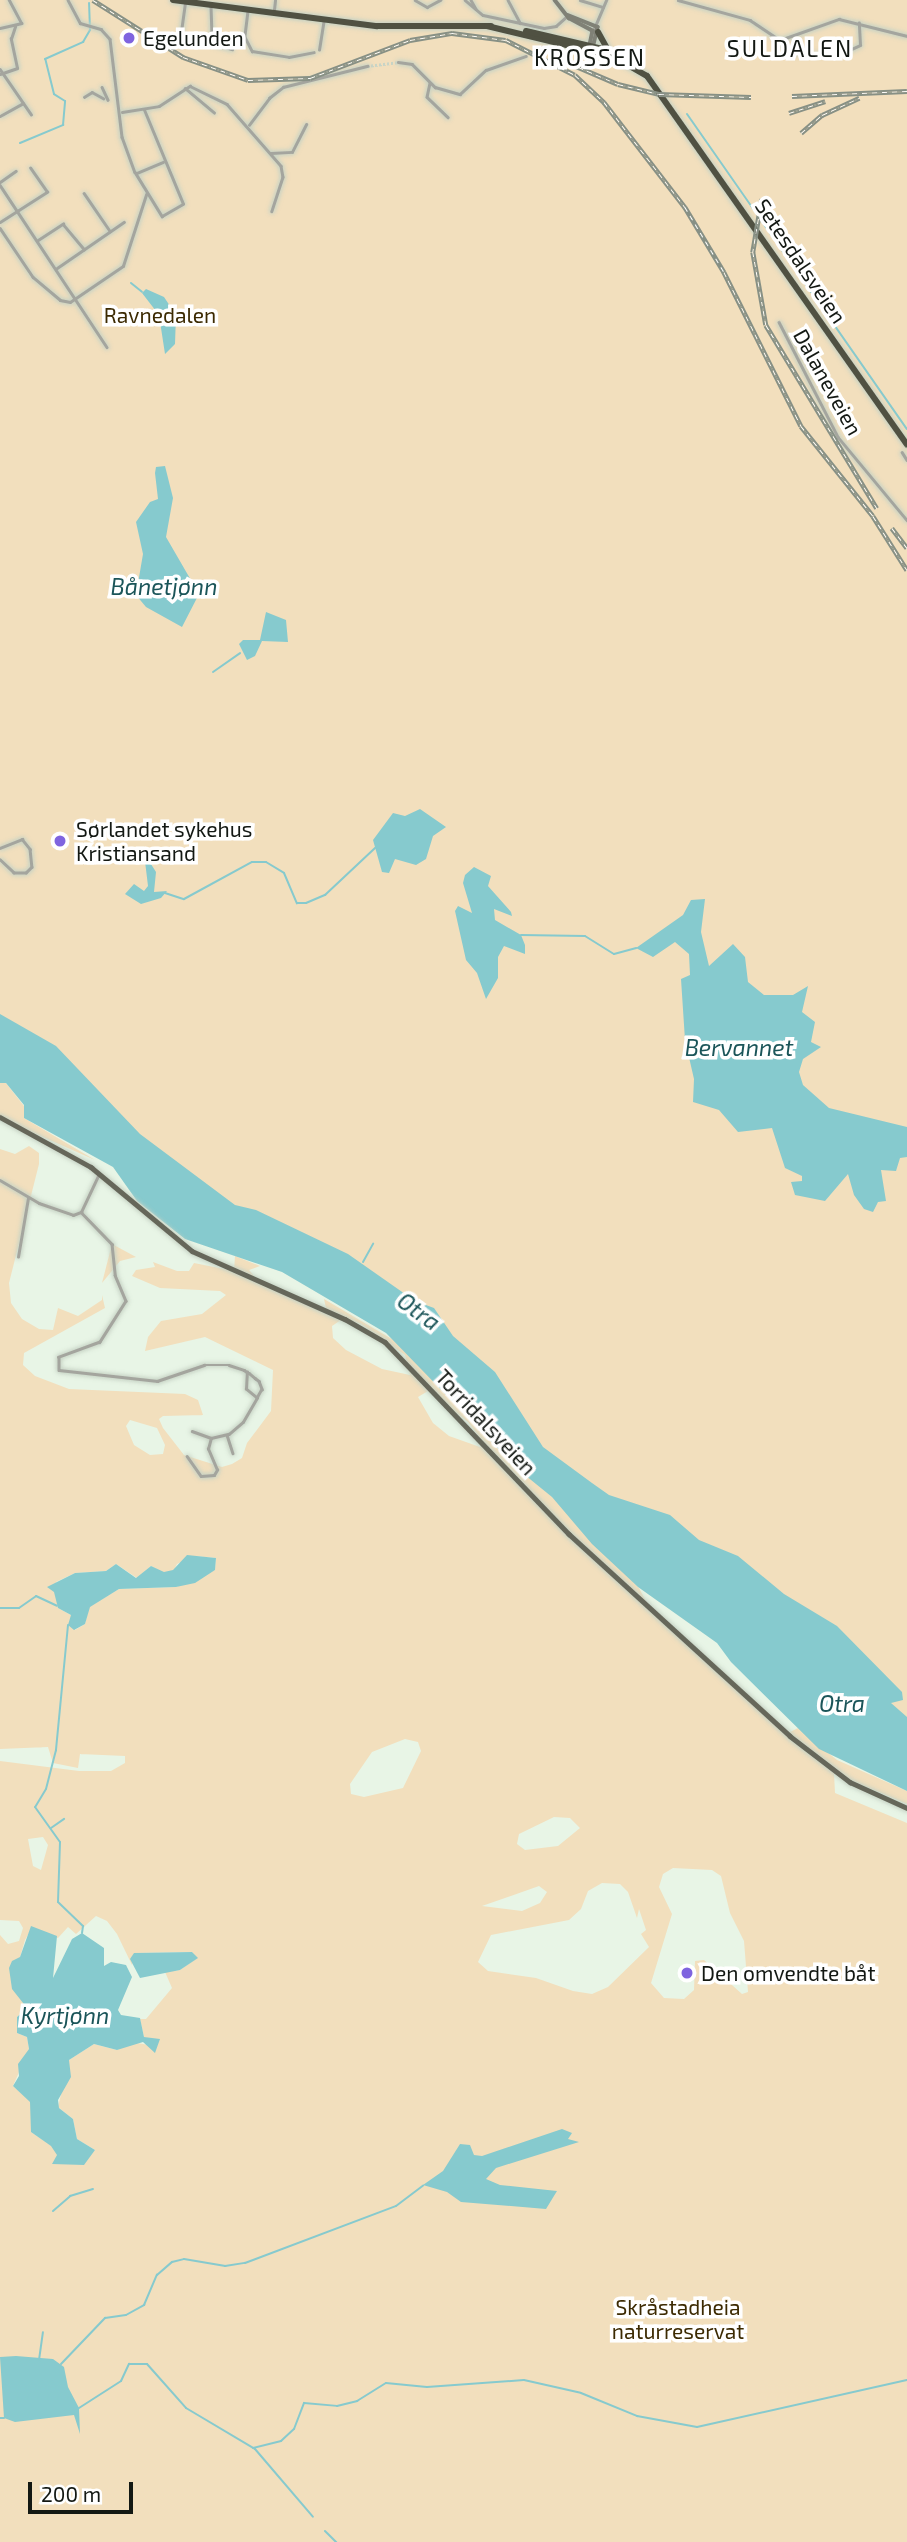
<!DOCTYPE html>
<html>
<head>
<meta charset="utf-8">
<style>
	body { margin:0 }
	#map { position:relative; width:907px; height:2542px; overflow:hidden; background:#e8f5e6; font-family:"Exo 2",sans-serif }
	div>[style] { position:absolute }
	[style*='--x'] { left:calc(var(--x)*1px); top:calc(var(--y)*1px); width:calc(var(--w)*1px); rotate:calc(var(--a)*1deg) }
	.green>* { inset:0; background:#f2dfbd }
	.water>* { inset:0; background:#86cace }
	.stream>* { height:2px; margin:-1px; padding:0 1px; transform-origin:1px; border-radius:1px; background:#86cace }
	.street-tunnel>* { height:2.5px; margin-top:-1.25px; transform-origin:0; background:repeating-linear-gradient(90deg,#c8d4c6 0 2.5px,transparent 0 4px) }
	.roads { filter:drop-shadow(0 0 2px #c6d2c4) drop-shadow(0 0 2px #c6d2c4) }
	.street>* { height:2.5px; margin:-1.25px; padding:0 1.25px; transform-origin:1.25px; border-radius:1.25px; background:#a4a59e }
	.secondary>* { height:3.5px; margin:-1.75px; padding:0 1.75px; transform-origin:1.75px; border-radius:1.75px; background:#808176 }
	.primary>* { height:4.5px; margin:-2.25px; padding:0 2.25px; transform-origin:2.25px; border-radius:2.25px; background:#66675a }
	.highway>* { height:6px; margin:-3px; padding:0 3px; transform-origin:3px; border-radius:3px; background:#505142 }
	.rail>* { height:4.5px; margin-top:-2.25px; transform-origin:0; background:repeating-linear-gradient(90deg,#fff 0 5px,#879085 0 10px); box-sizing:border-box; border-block:2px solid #879085 }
	.dots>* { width:19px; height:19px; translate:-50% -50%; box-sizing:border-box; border:4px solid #fff; border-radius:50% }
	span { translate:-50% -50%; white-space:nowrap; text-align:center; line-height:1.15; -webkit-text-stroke:7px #fff; paint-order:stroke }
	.poi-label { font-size:21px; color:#131813 }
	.left { translate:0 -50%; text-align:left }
	.street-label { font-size:21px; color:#131813 }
	.park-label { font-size:21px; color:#3c2a02 }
	.neighbourhood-label { font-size:23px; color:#131813; letter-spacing:2px }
	.water-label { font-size:23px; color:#1b5559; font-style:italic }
	.scale { position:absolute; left:28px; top:2482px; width:105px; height:32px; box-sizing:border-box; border:4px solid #131813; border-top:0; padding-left:9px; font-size:21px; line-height:24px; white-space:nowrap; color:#131813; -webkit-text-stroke:5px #fff; paint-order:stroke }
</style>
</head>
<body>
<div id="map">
	<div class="green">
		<div style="clip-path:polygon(0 0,907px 0,907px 1755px,570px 1490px,457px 1372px,238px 1227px,0 1046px)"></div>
		<div style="clip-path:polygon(0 1083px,6px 1083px,24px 1106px,24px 1118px,95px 1160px,0 1118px)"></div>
		<div style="clip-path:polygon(evenodd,29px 1146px,39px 1153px,39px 1164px,9px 1283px,11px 1303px,22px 1319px,39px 1329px,53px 1330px,58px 1308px,78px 1316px,102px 1300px,102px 1295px,105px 1308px,24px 1353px,23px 1365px,35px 1376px,69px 1389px,185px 1394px,198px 1400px,203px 1415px,163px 1416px,159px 1419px,163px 1428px,184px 1455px,222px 1467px,232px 1464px,242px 1458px,247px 1443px,271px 1411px,273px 1370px,205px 1337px,145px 1351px,148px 1337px,161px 1321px,202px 1314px,226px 1295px,220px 1291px,160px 1288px,132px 1276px,136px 1270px,155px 1267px,153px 1262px,177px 1271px,189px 1271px,194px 1263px,234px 1271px,235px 1256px,260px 1266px,249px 1270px,260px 1283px,314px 1308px,326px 1308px,324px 1299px,402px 1345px,500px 1451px,538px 1482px,639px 1588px,648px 1605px,788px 1733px,798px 1728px,837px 1760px,907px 1791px,907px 1804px,834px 1773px,835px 1793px,907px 1823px,907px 2542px,0 2542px,0 1935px,8px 1944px,19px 1941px,23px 1928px,19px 1921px,0 1920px,0 1761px,79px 1771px,111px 1771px,125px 1763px,125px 1756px,80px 1754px,78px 1768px,53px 1763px,48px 1747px,0 1749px,0 1149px,15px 1154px,29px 1146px,344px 1318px,361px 1324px,405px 1355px,410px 1375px,382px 1369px,346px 1350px,333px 1338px,332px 1326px,344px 1318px,29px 1146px,428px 1391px,468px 1422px,480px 1438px,480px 1447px,449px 1436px,433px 1423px,418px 1397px,428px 1391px,29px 1146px,130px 1420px,157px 1428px,165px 1445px,163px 1454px,150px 1455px,134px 1445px,126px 1426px,130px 1420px,29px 1146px,194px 1556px,216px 1558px,215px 1570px,176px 1587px,119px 1589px,89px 1607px,85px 1624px,75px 1630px,71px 1615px,58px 1608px,56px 1582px,75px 1573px,106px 1571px,116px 1564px,137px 1578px,151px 1566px,164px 1573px,174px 1570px,177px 1564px,194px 1556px,29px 1146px,405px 1739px,418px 1742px,421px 1751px,403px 1788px,364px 1797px,351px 1794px,350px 1784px,372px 1752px,405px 1739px,29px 1146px,554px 1817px,570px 1818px,580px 1828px,558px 1846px,525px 1850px,517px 1844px,519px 1834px,554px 1817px,29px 1146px,43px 1837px,48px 1845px,41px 1870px,33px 1866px,28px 1839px,43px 1837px,29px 1146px,673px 1868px,712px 1870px,721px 1876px,730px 1913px,744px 1941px,748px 1992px,742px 1994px,704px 1960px,695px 1961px,694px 1990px,684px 1999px,664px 1998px,651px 1983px,672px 1914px,659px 1887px,663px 1874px,673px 1868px,29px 1146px,602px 1883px,620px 1884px,628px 1892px,637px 1918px,639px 1909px,646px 1930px,641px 1934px,649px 1947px,608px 1987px,592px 1994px,573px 1991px,536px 1978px,488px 1971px,478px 1962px,491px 1935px,569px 1920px,581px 1909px,588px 1891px,602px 1883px,29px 1146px,539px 1886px,547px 1892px,540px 1903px,522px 1911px,482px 1906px,539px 1886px,29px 1146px,96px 1916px,107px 1921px,117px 1934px,132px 1965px,134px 1953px,192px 1952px,197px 1958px,180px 1970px,165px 1972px,172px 1988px,146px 2019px,140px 2019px,144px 2037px,151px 2039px,149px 2045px,131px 2042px,117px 2050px,94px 2044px,69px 2060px,58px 2107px,73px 2119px,77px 2139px,95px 2150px,86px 2157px,52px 2146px,31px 2132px,32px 2102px,13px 2086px,29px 2049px,27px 2037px,17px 2033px,17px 2017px,27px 2008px,20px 1957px,25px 1940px,29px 1933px,58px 1938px,68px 1927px,76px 1934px,96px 1916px)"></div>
		<div style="clip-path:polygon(112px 1244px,136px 1257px,120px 1261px,102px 1283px)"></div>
	</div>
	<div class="water">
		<div style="clip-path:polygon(146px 289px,164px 297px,176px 315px,175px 344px,165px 354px,159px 315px,142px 293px)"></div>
		<div style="clip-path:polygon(165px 466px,173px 498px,166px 537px,199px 594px,182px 627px,146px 607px,136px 595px,143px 554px,136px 522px,150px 502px,158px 499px,155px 473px,156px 467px)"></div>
		<div style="clip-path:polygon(266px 612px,286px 620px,288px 642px,262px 641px,255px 656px,247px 660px,239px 644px,243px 640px,260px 640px)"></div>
		<div style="clip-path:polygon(420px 809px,446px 827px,433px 836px,426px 859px,416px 865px,395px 859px,389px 873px,382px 872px,373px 840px,393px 813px,405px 816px)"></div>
		<div style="clip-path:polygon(144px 853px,156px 872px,154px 892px,167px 891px,161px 898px,141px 904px,125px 894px,134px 884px,144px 891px,148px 886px)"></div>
		<div style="clip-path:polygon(474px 867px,491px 876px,488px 886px,511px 912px,512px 916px,494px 909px,495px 920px,521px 935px,525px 945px,525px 954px,504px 946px,498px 957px,498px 978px,486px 999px,477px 973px,466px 960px,455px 911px,458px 906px,472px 913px,463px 883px,465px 875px)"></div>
		<div style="clip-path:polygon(705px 899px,701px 932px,709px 966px,733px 944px,745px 957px,748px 982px,764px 995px,793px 995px,808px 986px,802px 1012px,815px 1022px,811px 1042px,821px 1047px,803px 1059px,799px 1072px,803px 1085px,829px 1108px,907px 1127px,907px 1157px,900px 1158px,896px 1171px,881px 1170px,886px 1201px,878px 1202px,873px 1212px,864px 1209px,854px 1195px,848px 1174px,825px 1201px,795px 1195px,791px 1182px,802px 1181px,802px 1176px,785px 1168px,772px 1128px,738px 1132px,719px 1110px,693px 1102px,694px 1079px,685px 1040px,681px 979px,690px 975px,689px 954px,675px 942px,653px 957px,636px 948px,683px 915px,691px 900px)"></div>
		<div style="clip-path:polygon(0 1014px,56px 1046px,140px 1134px,235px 1205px,256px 1210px,348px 1254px,415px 1301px,434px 1308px,453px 1336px,495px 1372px,543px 1447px,592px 1483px,609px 1495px,670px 1515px,699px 1540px,738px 1556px,784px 1594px,837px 1626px,902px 1692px,903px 1700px,891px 1703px,907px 1717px,907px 1791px,819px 1749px,731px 1662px,717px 1643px,638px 1587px,592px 1544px,552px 1497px,520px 1471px,386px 1333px,282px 1272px,185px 1239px,137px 1201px,113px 1167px,24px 1118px,24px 1105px,6px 1083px,0 1083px)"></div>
		<div style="clip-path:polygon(187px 1555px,216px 1558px,215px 1570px,195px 1583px,176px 1587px,119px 1589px,90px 1607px,85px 1624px,74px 1630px,68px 1625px,71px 1615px,58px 1608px,54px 1592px,47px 1587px,75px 1573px,106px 1571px,116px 1564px,136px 1578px,151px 1566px,164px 1572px,173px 1570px)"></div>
		<div style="clip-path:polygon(31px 1926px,57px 1936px,53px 1978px,72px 1939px,82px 1933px,104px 1948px,104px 1966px,111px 1962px,126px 1965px,132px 1977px,118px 2010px,121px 2015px,140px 2018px,144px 2037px,160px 2039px,155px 2053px,143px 2042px,117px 2050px,94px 2044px,69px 2060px,71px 2077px,58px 2100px,59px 2108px,73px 2119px,77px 2139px,95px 2150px,84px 2165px,52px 2164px,57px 2155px,51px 2146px,31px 2132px,30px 2102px,13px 2086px,19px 2076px,18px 2064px,29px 2049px,27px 2037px,17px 2033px,17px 2017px,27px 2008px,12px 1989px,9px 1968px,12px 1961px,20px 1957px)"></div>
		<div style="clip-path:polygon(192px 1952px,198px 1958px,180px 1970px,140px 1978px,130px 1959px,134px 1953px)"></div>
		<div style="clip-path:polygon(562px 2129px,572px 2133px,568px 2139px,579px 2142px,496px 2168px,486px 2179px,500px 2185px,557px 2191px,546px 2209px,461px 2202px,447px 2192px,423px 2185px,443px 2171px,460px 2144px,470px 2145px,474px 2155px,482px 2156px)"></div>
		<div style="clip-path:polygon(16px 2356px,53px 2359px,64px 2367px,68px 2387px,79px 2408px,80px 2434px,74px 2415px,15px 2422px,4px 2418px,0 2357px)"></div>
	</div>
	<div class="stream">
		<div style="--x:687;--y:114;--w:384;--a:55.1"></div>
		<div style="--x:20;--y:143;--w:47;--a:-22.7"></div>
		<div style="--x:63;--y:125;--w:24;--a:-85"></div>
		<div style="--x:65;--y:101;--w:13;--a:-148"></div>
		<div style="--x:54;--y:94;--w:36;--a:-104"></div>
		<div style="--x:45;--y:59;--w:42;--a:-24.1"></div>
		<div style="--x:83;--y:42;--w:14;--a:-60"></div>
		<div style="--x:90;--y:30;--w:27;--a:-92"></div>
		<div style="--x:131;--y:283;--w:14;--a:39"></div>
		<div style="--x:213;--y:672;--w:33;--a:-35"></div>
		<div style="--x:165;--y:893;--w:20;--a:18"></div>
		<div style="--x:184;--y:899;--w:77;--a:-28.6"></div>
		<div style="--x:252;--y:862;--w:14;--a:0"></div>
		<div style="--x:266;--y:862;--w:21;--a:31"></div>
		<div style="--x:284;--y:873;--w:33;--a:67"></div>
		<div style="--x:297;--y:903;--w:9;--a:0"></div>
		<div style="--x:306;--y:903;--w:21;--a:-23"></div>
		<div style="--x:325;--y:895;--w:69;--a:-43.2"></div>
		<div style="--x:521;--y:935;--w:64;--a:0.9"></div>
		<div style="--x:585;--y:936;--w:34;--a:32"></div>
		<div style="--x:614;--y:954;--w:23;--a:-15"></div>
		<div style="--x:363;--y:1262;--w:21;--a:-61"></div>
		<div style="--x:0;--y:1608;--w:19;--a:0"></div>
		<div style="--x:19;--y:1608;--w:21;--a:-35"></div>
		<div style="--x:36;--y:1596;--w:23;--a:25"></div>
		<div style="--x:68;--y:1625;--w:126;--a:95.5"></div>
		<div style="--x:56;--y:1750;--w:40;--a:104.4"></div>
		<div style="--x:46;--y:1789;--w:21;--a:121"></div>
		<div style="--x:35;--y:1807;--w:43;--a:54.5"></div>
		<div style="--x:60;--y:1842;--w:60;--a:91.9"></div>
		<div style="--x:58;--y:1902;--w:35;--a:44"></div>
		<div style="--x:83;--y:1926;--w:7;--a:98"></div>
		<div style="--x:51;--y:1828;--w:16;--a:-35"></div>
		<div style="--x:53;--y:2211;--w:23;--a:-41"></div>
		<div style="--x:70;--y:2196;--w:24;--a:-17"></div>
		<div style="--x:39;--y:2360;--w:28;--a:-82"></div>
		<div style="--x:61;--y:2364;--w:64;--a:-46.3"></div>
		<div style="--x:105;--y:2318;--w:21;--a:-8"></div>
		<div style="--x:126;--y:2315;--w:21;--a:-29"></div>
		<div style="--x:144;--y:2305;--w:33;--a:-67"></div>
		<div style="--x:157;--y:2275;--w:20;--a:-41"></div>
		<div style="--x:172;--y:2262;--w:12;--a:-14"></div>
		<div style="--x:184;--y:2259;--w:42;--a:9.7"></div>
		<div style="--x:225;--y:2266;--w:20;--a:-9"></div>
		<div style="--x:245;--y:2263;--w:161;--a:-20.7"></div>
		<div style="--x:396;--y:2206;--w:34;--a:-37"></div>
		<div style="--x:79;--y:2408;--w:50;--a:-32.7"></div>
		<div style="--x:121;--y:2381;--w:19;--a:-65"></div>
		<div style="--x:129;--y:2364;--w:18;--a:0"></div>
		<div style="--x:147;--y:2364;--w:59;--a:48.4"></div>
		<div style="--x:186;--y:2408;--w:80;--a:30.7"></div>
		<div style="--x:255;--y:2449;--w:89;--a:49.5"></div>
		<div style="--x:0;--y:2418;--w:4;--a:0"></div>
		<div style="--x:253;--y:2448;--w:29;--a:-14"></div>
		<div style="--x:281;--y:2441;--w:18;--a:-43"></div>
		<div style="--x:294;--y:2429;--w:28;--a:-69"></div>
		<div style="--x:304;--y:2403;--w:33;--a:5"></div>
		<div style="--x:337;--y:2406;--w:21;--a:-14"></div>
		<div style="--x:357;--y:2401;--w:34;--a:-32"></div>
		<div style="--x:386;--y:2383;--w:41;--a:5.6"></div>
		<div style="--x:427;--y:2387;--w:97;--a:-4.1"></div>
		<div style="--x:524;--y:2380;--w:58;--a:12.8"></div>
		<div style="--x:581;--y:2393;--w:61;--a:22.3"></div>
		<div style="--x:637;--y:2416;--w:61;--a:10.4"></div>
		<div style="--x:697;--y:2427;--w:215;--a:-12.6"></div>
		<div style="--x:325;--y:2531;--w:16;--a:45"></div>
	</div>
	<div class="street-tunnel">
		<div style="--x:367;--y:66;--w:31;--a:-7"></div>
	</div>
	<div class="roads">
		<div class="street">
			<div style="--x:68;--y:0;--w:26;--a:62"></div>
			<div style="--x:80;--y:23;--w:22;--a:16"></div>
			<div style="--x:101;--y:29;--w:13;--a:48"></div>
			<div style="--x:110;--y:39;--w:99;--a:83"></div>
			<div style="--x:122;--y:137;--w:37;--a:70"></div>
			<div style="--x:135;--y:172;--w:52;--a:58.5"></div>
			<div style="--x:162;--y:216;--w:24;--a:-30"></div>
			<div style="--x:183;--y:204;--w:102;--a:-112.5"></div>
			<div style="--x:415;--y:0;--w:14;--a:30"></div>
			<div style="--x:427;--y:7;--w:15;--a:-28"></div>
			<div style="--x:465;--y:0;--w:23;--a:40"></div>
			<div style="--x:483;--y:15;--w:62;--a:12"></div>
			<div style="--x:544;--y:28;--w:12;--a:-9"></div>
			<div style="--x:556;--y:26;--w:13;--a:-42"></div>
			<div style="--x:471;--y:0;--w:10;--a:61"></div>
			<div style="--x:508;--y:0;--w:26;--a:62"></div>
			<div style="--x:580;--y:0;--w:24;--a:17"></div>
			<div style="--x:678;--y:0;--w:75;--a:15.5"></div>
			<div style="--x:750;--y:20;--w:36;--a:34"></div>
			<div style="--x:780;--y:40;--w:63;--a:-19.6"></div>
			<div style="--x:839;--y:19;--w:70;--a:14"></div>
			<div style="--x:211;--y:6;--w:37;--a:88"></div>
			<div style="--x:212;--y:43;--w:21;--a:17"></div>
			<div style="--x:274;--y:10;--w:10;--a:-84"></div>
			<div style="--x:248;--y:11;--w:26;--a:97"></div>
			<div style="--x:245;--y:37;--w:16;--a:63"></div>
			<div style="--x:252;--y:51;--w:37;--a:9"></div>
			<div style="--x:289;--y:57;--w:25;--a:-11"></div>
			<div style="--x:0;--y:28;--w:22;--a:-13"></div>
			<div style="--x:21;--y:23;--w:26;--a:-118"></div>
			<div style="--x:593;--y:31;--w:34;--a:-67"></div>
			<div style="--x:778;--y:39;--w:19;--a:51"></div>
			<div style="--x:790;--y:54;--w:51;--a:0"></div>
			<div style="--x:841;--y:54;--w:21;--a:-25"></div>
			<div style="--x:860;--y:45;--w:22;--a:-93"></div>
			<div style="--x:179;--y:46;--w:43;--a:-82.1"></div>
			<div style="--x:319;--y:50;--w:30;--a:-81"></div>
			<div style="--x:398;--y:62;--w:14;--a:8"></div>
			<div style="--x:412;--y:64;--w:33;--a:45"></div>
			<div style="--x:435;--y:87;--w:26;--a:16"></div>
			<div style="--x:460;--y:94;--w:35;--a:-43"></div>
			<div style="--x:486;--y:70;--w:42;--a:-19.3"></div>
			<div style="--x:0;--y:69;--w:55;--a:55.4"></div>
			<div style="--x:0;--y:74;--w:18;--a:-19"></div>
			<div style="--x:17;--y:68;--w:30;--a:-102"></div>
			<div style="--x:11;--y:39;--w:13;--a:-72"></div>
			<div style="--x:430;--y:83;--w:14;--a:102"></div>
			<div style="--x:427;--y:97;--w:29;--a:44"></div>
			<div style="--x:102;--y:87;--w:14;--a:65"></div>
			<div style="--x:185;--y:88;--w:38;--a:40"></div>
			<div style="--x:84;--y:97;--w:9;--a:-32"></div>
			<div style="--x:92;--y:92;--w:13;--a:29"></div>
			<div style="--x:122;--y:112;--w:37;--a:-9"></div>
			<div style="--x:159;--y:106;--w:37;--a:-33"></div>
			<div style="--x:190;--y:86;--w:41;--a:25.9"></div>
			<div style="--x:227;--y:104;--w:82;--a:48.9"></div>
			<div style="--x:281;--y:166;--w:11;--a:80"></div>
			<div style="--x:283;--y:177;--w:36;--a:108"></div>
			<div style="--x:0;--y:116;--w:26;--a:-29"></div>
			<div style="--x:249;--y:125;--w:34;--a:-53"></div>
			<div style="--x:269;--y:98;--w:18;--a:-38"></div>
			<div style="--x:283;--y:87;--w:87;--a:-14"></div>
			<div style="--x:271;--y:153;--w:21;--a:-3"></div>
			<div style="--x:292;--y:152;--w:31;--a:-63"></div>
			<div style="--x:137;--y:173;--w:28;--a:-23"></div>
			<div style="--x:0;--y:182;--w:19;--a:-35"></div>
			<div style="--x:0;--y:185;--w:194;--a:56.6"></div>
			<div style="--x:84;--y:193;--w:46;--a:55.6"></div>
			<div style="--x:0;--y:222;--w:56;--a:-32.6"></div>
			<div style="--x:47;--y:192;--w:29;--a:-125"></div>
			<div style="--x:0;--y:228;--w:59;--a:56"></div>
			<div style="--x:33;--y:277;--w:35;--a:40"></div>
			<div style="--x:60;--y:300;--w:10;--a:11"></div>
			<div style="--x:70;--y:302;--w:64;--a:-34.2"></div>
			<div style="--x:123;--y:266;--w:75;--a:-72.1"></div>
			<div style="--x:38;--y:240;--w:30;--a:-33"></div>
			<div style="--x:63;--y:224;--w:33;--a:50"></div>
			<div style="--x:57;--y:268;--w:81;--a:-34.5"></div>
			<div style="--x:779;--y:322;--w:129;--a:62.8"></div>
			<div style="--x:838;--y:437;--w:108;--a:50.3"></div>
			<div style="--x:902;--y:452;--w:9;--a:58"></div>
			<div style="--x:0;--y:848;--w:24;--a:-22"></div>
			<div style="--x:22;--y:839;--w:13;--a:51"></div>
			<div style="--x:30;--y:849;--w:18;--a:84"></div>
			<div style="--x:32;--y:867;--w:8;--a:135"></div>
			<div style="--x:26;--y:873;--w:12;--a:180"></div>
			<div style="--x:14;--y:873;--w:19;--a:-137"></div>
			<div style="--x:0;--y:1180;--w:45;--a:30.5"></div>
			<div style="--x:39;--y:1203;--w:36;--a:19"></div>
			<div style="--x:73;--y:1215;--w:9;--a:-21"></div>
			<div style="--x:81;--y:1212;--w:42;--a:-64.7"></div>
			<div style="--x:81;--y:1212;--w:45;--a:45.9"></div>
			<div style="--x:112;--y:1244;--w:31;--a:84"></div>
			<div style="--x:115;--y:1275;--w:28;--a:67"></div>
			<div style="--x:126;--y:1301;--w:49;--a:122.4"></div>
			<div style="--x:100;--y:1342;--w:44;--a:159.9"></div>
			<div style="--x:59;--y:1357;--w:13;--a:90"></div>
			<div style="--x:59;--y:1370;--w:99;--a:6.4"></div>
			<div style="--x:157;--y:1381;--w:50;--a:-18.8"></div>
			<div style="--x:204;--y:1365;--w:25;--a:0"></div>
			<div style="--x:229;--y:1365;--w:16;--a:18"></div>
			<div style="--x:244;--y:1370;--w:4;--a:34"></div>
			<div style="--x:247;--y:1372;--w:2;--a:27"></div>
			<div style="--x:249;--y:1373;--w:8;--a:40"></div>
			<div style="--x:255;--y:1378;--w:5;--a:37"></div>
			<div style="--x:259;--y:1381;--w:9;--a:69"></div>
			<div style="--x:262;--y:1389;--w:10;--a:119"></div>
			<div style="--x:257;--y:1398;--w:14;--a:-141"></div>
			<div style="--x:246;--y:1389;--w:17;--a:-87"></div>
			<div style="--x:18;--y:1257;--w:60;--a:-80.4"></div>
			<div style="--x:192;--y:1431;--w:20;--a:20"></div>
			<div style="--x:211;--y:1438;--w:18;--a:-13"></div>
			<div style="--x:229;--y:1434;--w:18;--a:-41"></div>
			<div style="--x:243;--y:1422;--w:28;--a:-60"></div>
			<div style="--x:227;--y:1435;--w:19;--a:72"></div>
			<div style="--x:187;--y:1456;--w:24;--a:55"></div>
			<div style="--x:201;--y:1476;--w:13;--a:-4"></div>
			<div style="--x:214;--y:1475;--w:6;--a:-59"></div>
			<div style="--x:217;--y:1470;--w:23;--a:-113"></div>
			<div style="--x:208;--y:1449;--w:11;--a:-75"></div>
		</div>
		<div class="secondary">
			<div style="--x:555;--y:0;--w:23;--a:52"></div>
			<div style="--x:569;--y:18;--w:27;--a:28"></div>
			<div style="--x:593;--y:31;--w:14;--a:102"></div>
			<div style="--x:568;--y:15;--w:32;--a:22"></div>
			<div style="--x:598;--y:27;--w:18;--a:103"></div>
		</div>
		<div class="primary">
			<div style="--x:0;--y:1117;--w:104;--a:28.8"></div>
			<div style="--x:91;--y:1167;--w:131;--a:39.7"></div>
			<div style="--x:192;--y:1251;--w:167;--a:24"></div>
			<div style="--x:345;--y:1319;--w:46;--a:29.9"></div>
			<div style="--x:385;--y:1342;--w:266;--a:46.2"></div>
			<div style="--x:569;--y:1534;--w:299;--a:42.4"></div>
			<div style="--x:790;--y:1736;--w:76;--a:37.5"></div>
			<div style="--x:850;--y:1782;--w:63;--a:24.5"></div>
		</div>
		<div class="highway">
			<div style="--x:173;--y:0;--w:206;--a:7.3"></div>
			<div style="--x:377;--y:26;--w:114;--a:0"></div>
			<div style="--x:487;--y:26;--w:129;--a:13.5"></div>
			<div style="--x:612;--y:56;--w:40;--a:29.7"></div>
			<div style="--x:647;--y:76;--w:451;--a:54.8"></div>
			<div style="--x:526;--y:31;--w:83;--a:13.2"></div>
			<div style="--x:598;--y:32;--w:21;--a:61"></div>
		</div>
	</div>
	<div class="rail">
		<div style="--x:93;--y:0;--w:107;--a:32.3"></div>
		<div style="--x:183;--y:57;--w:69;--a:19.5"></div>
		<div style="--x:248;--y:80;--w:62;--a:-1.8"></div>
		<div style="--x:310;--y:78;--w:107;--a:-20.8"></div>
		<div style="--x:410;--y:40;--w:43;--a:-9.5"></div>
		<div style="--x:452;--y:33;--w:54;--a:7.4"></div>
		<div style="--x:506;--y:40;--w:77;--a:26.9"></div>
		<div style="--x:575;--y:75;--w:40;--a:43"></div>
		<div style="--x:604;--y:102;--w:133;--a:52.4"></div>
		<div style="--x:685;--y:207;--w:76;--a:59"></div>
		<div style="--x:724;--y:272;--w:172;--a:63.4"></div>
		<div style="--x:801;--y:426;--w:115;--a:51.3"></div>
		<div style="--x:873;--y:516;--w:64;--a:57.8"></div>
		<div style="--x:569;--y:63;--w:53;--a:23.2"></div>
		<div style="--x:618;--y:84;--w:42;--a:13.7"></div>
		<div style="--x:659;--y:94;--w:92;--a:1.9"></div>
		<div style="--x:792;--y:96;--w:115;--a:-2.5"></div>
		<div style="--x:789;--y:113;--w:38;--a:-18"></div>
		<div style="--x:801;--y:133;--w:28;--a:-41"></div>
		<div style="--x:822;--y:115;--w:41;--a:-24.7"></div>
		<div style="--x:762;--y:199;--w:54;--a:99.6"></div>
		<div style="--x:753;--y:252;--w:74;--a:79.9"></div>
		<div style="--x:766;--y:325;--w:214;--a:58.8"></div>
		<div style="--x:892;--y:528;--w:25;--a:53"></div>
	</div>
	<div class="dots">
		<div style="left:129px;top:38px;background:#7f64df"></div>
		<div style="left:60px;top:841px;background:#7f64df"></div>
		<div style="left:687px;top:1973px;background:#7f64df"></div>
	</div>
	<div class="poi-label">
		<span class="left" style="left:143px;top:38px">Egelunden</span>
		<span class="left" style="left:76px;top:841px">Sørlandet sykehus<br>Kristiansand</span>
		<span class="left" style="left:701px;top:1973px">Den omvendte båt</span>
	</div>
	<div class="street-label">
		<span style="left:801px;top:261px;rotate:56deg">Setesdalsveien</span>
		<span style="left:828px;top:382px;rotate:61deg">Dalaneveien</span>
		<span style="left:486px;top:1422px;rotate:47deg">Torridalsveien</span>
	</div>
	<div class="park-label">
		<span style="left:160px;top:315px">Ravnedalen</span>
		<span style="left:678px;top:2319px">Skråstadheia<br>naturreservat</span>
	</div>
	<div class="neighbourhood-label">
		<span style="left:790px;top:48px">SULDALEN</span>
		<span style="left:590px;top:57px">KROSSEN</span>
	</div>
	<div class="water-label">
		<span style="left:164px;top:586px">Bånetjønn</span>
		<span style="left:739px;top:1047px">Bervannet</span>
		<span style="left:419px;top:1311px;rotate:36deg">Otra</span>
		<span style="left:842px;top:1703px">Otra</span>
		<span style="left:65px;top:2015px">Kyrtjønn</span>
	</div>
	<div class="scale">200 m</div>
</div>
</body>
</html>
